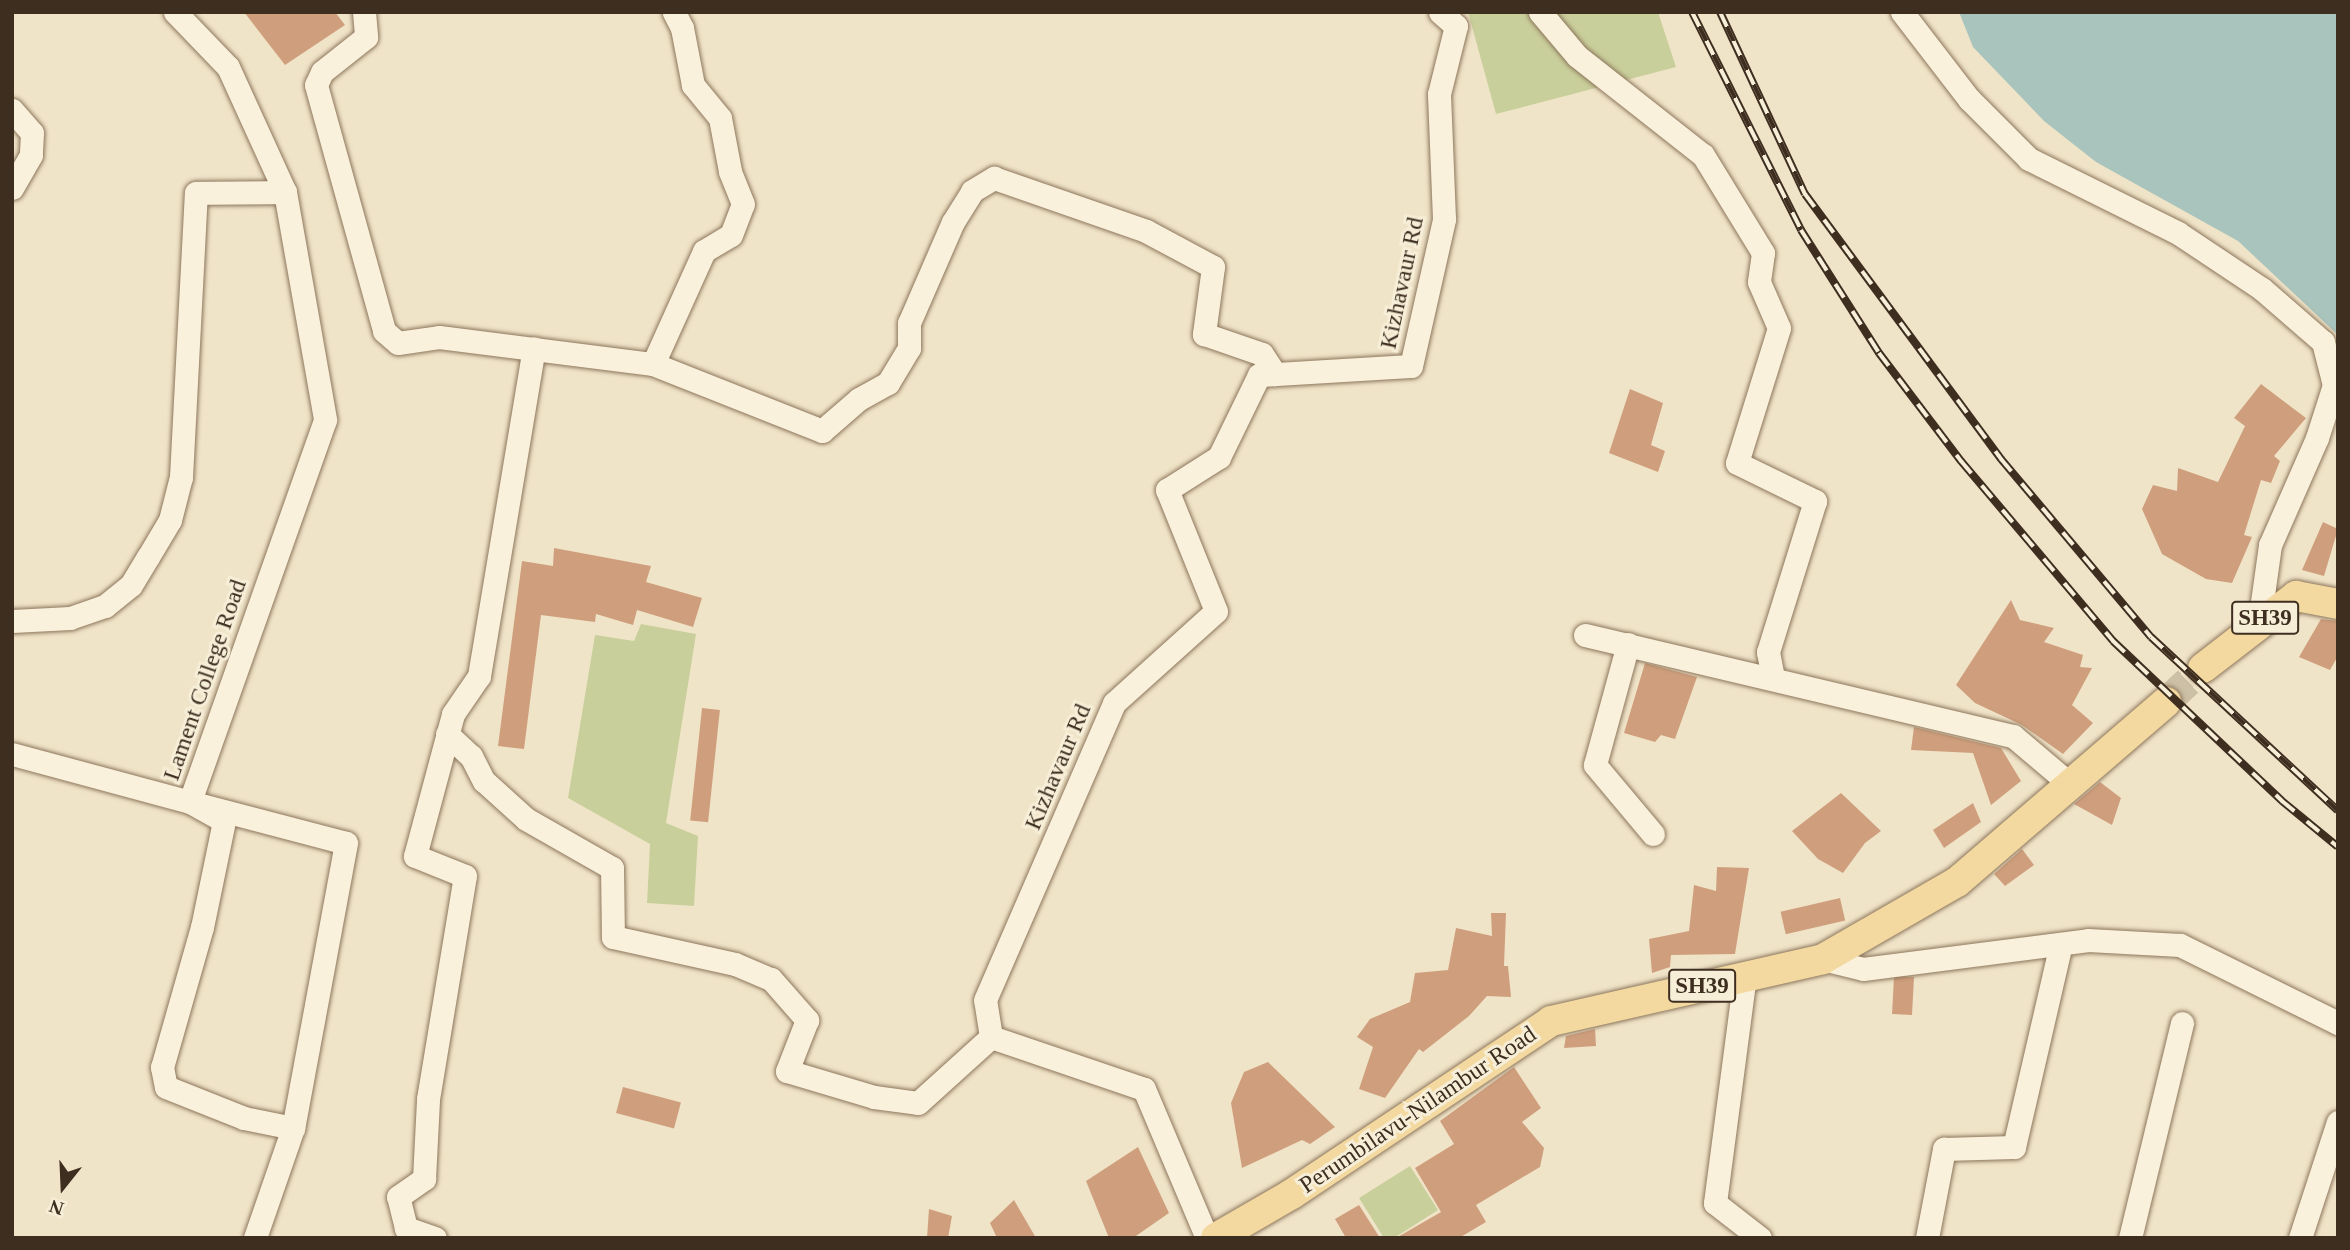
<!DOCTYPE html>
<html>
<head>
<meta charset="utf-8">
<style>
	body { margin:0 }
	#map { position:relative; width:2350px; height:1250px; overflow:hidden; background:#f0e4c8; font-family:Georgia,serif }
	div>[style] { position:absolute }
	[style*='--x'] { left:calc(var(--x)*1px); top:calc(var(--y)*1px); width:calc(var(--w)*1px); rotate:calc(var(--a)*1deg) }
	.green>* { inset:0; background:#c9cf9b }
	.water>* { inset:0; background:#a9c4bc }
	.building>* { inset:0; background:#cf9f7d; transform-origin:0 0 }
	.major-tunnel>* { height:30px; margin-top:-15px; transform-origin:0; background:repeating-linear-gradient(90deg,#ccc0a6 0 30px,transparent 0 45px) }
	.roads { filter:drop-shadow(0 0 2px #8d765c) drop-shadow(0 0 2px #8d765c) }
	.minor>* { height:23px; margin:-11.5px; padding:0 11.5px; transform-origin:11.5px; border-radius:11.5px; background:#faf1dc }
	.major>* { height:30px; margin:-15px; padding:0 15px; transform-origin:15px; border-radius:15px; background:#f3d9a0 }
	.rail>* { height:8px; margin-top:-4px; transform-origin:0; background:repeating-linear-gradient(90deg,#f7eed8 0 16px,#3d2e20 0 32px); box-sizing:border-box; border-block:2px solid #3d2e20 }
	span { translate:-50% -50%; white-space:nowrap; text-align:center; line-height:1.15; -webkit-text-stroke:6px #f7eed8; paint-order:stroke }
	.shield-label span { padding:2px 5px; background:#f7eed8; border:2px solid; border-radius:5px; -webkit-text-stroke-width:0 }
	.shield-label { font-size:23px; color:#3d2e20; font-weight:700 }
	.street-label { font-size:24px; color:#3d2e20 }
	.frame { position:absolute; inset:0; border:14px solid #3d2e20; pointer-events:none }
	.north { position:absolute; left:28px; top:1152px; width:70px; height:70px; -webkit-text-stroke:5px #f7eed8; paint-order:stroke; rotate:198deg; font-size:19px; font-weight:700; line-height:28px; text-align:center; color:#3d2e20 }
	.north::after { content:''; display:block; margin:auto; width:24px; height:32px; background:#3d2e20; clip-path:polygon(50% 0,100% 100%,50% 72%,0 100%) }
</style>
</head>
<body>
<div id="map">
	<div class="green">
		<div style="clip-path:polygon(1468px 12px,1658px 12px,1676px 67px,1496px 114px)"></div>
		<div style="clip-path:polygon(641px 624px,696px 634px,666px 823px,698px 836px,694px 906px,647px 903px,650px 844px,568px 798px,595px 635px,634px 641px)"></div>
		<div style="clip-path:polygon(1410px 1166px,1438px 1210px,1394px 1238px,1384px 1238px,1359px 1198px)"></div>
	</div>
	<div class="water">
		<div style="clip-path:polygon(1959px 12px,2338px 12px,2338px 335px,2238px 241px,2096px 162px,2044px 121px,1973px 47px)"></div>
	</div>
	<div class="building">
		<div style="clip-path:polygon(244px 12px,335px 12px,345px 25px,285px 65px)"></div>
		<div style="clip-path:polygon(2261px 384px,2306px 418px,2274px 456px,2280px 461px,2271px 483px,2261px 480px,2244px 535px,2252px 537px,2232px 583px,2206px 579px,2162px 554px,2142px 509px,2153px 485px,2177px 491px,2178px 468px,2218px 482px,2245px 426px,2234px 418px)"></div>
		<div style="clip-path:polygon(1630px 389px,1663px 403px,1651px 445px,1665px 451px,1658px 472px,1609px 453px)"></div>
		<div style="clip-path:polygon(2323px 522px,2338px 529px,2324px 576px,2302px 570px)"></div>
		<div style="clip-path:polygon(554px 548px,651px 566px,646px 582px,702px 598px,693px 627px,637px 610px,633px 625px,596px 614px,595px 622px,541px 615px,524px 749px,498px 746px,522px 561px,553px 566px)"></div>
		<div style="clip-path:polygon(2011px 600px,2020px 620px,2054px 628px,2044px 642px,2083px 655px,2080px 667px,2092px 668px,2072px 705px,2093px 723px,2063px 754px,2022px 725px,1975px 703px,1956px 685px)"></div>
		<div style="clip-path:polygon(2321px 619px,2338px 621px,2338px 656px,2330px 670px,2299px 657px)"></div>
		<div style="clip-path:polygon(1645px 663px,1697px 677px,1675px 739px,1661px 735px,1655px 742px,1624px 733px)"></div>
		<div style="left:702px;top:708px;width:18px;height:113px;rotate:6deg"></div>
		<div style="clip-path:polygon(1914px 727px,2001px 748px,2021px 781px,1991px 805px,1973px 753px,1911px 750px)"></div>
		<div style="clip-path:polygon(2100px 782px,2121px 798px,2112px 825px,2074px 804px)"></div>
		<div style="clip-path:polygon(1841px 793px,1881px 831px,1865px 843px,1843px 873px,1818px 859px,1792px 831px)"></div>
		<div style="clip-path:polygon(1973px 803px,1981px 822px,1944px 848px,1933px 830px)"></div>
		<div style="clip-path:polygon(2022px 849px,2034px 865px,2005px 886px,1994px 874px)"></div>
		<div style="clip-path:polygon(1717px 867px,1749px 868px,1735px 954px,1671px 955px,1670px 967px,1652px 973px,1649px 939px,1689px 931px,1694px 885px,1716px 891px)"></div>
		<div style="left:1840px;top:898px;width:23px;height:61px;rotate:77deg"></div>
		<div style="clip-path:polygon(1491px 913px,1506px 913px,1504px 966px,1508px 966px,1511px 997px,1487px 996px,1469px 1016px,1423px 1052px,1419px 1049px,1385px 1098px,1359px 1089px,1373px 1047px,1357px 1037px,1370px 1019px,1410px 1002px,1415px 973px,1448px 970px,1456px 928px,1492px 936px)"></div>
		<div style="left:1914px;top:977px;width:38px;height:20px;rotate:93deg"></div>
		<div style="clip-path:polygon(1595px 1029px,1596px 1046px,1564px 1048px,1566px 1036px)"></div>
		<div style="clip-path:polygon(1268px 1062px,1335px 1127px,1310px 1144px,1302px 1140px,1242px 1168px,1231px 1103px,1244px 1072px)"></div>
		<div style="clip-path:polygon(1514px 1067px,1541px 1108px,1522px 1122px,1544px 1148px,1540px 1167px,1476px 1205px,1486px 1222px,1459px 1238px,1396px 1238px,1441px 1212px,1415px 1168px,1454px 1144px,1440px 1121px)"></div>
		<div style="left:623px;top:1087px;width:60px;height:27px;rotate:15deg"></div>
		<div style="clip-path:polygon(1138px 1147px,1169px 1213px,1133px 1238px,1109px 1238px,1086px 1181px)"></div>
		<div style="clip-path:polygon(1014px 1200px,1036px 1238px,997px 1238px,990px 1223px)"></div>
		<div style="clip-path:polygon(1359px 1205px,1380px 1238px,1346px 1238px,1335px 1219px)"></div>
		<div style="clip-path:polygon(929px 1209px,952px 1216px,948px 1238px,927px 1238px)"></div>
	</div>
	<div class="major-tunnel">
		<div style="--x:2166;--y:702;--w:50;--a:-42.6"></div>
	</div>
	<div class="roads">
		<div class="minor">
			<div style="--x:175;--y:12;--w:76;--a:46.1"></div>
			<div style="--x:228;--y:67;--w:137;--a:65.5"></div>
			<div style="--x:364;--y:12;--w:25;--a:85"></div>
			<div style="--x:366;--y:37;--w:56;--a:141.5"></div>
			<div style="--x:322;--y:72;--w:14;--a:115"></div>
			<div style="--x:316;--y:85;--w:255;--a:74.5"></div>
			<div style="--x:384;--y:331;--w:18;--a:41"></div>
			<div style="--x:398;--y:343;--w:41;--a:-8.3"></div>
			<div style="--x:439;--y:337;--w:216;--a:7.2"></div>
			<div style="--x:653;--y:364;--w:182;--a:21.6"></div>
			<div style="--x:822;--y:431;--w:49;--a:-40.9"></div>
			<div style="--x:859;--y:399;--w:33;--a:-29"></div>
			<div style="--x:888;--y:383;--w:41;--a:-59"></div>
			<div style="--x:909;--y:348;--w:25;--a:-90"></div>
			<div style="--x:909;--y:323;--w:110;--a:-66.5"></div>
			<div style="--x:953;--y:222;--w:36;--a:-58"></div>
			<div style="--x:972;--y:191;--w:26;--a:-31"></div>
			<div style="--x:994;--y:178;--w:161;--a:19.2"></div>
			<div style="--x:1146;--y:231;--w:76;--a:28.2"></div>
			<div style="--x:1213;--y:267;--w:68;--a:97.7"></div>
			<div style="--x:1204;--y:334;--w:61;--a:19"></div>
			<div style="--x:1262;--y:354;--w:24;--a:57"></div>
			<div style="--x:1540;--y:12;--w:57;--a:49.9"></div>
			<div style="--x:1577;--y:56;--w:160;--a:38.2"></div>
			<div style="--x:1703;--y:155;--w:115;--a:58.5"></div>
			<div style="--x:1763;--y:253;--w:29;--a:98"></div>
			<div style="--x:1759;--y:282;--w:50;--a:66.5"></div>
			<div style="--x:1779;--y:328;--w:141;--a:107.3"></div>
			<div style="--x:1737;--y:463;--w:87;--a:26"></div>
			<div style="--x:1815;--y:501;--w:158;--a:107.3"></div>
			<div style="--x:1768;--y:652;--w:25;--a:79"></div>
			<div style="--x:1902;--y:12;--w:110;--a:52.4"></div>
			<div style="--x:1969;--y:99;--w:85;--a:45"></div>
			<div style="--x:2029;--y:159;--w:166;--a:26.4"></div>
			<div style="--x:2178;--y:233;--w:101;--a:33.7"></div>
			<div style="--x:2262;--y:289;--w:81;--a:41"></div>
			<div style="--x:2323;--y:342;--w:44;--a:75.7"></div>
			<div style="--x:2334;--y:385;--w:56;--a:107.8"></div>
			<div style="--x:2317;--y:438;--w:117;--a:113.7"></div>
			<div style="--x:2270;--y:545;--w:79;--a:98"></div>
			<div style="--x:12;--y:110;--w:30;--a:49"></div>
			<div style="--x:32;--y:133;--w:22;--a:93"></div>
			<div style="--x:31;--y:155;--w:38;--a:120"></div>
			<div style="--x:653;--y:364;--w:124;--a:-65.7"></div>
			<div style="--x:704;--y:251;--w:31;--a:-31"></div>
			<div style="--x:731;--y:235;--w:33;--a:-69"></div>
			<div style="--x:743;--y:204;--w:35;--a:-112"></div>
			<div style="--x:730;--y:171;--w:54;--a:-100.7"></div>
			<div style="--x:720;--y:118;--w:43;--a:-129.3"></div>
			<div style="--x:693;--y:85;--w:58;--a:-100.9"></div>
			<div style="--x:682;--y:28;--w:18;--a:-117"></div>
			<div style="--x:12;--y:621;--w:58;--a:-3"></div>
			<div style="--x:70;--y:618;--w:37;--a:-19"></div>
			<div style="--x:105;--y:606;--w:33;--a:-39"></div>
			<div style="--x:131;--y:585;--w:33;--a:-59"></div>
			<div style="--x:148;--y:557;--w:43;--a:-59.3"></div>
			<div style="--x:170;--y:520;--w:44;--a:-75.7"></div>
			<div style="--x:181;--y:477;--w:284;--a:-87"></div>
			<div style="--x:196;--y:193;--w:89;--a:-0.6"></div>
			<div style="--x:285;--y:192;--w:231;--a:80"></div>
			<div style="--x:325;--y:420;--w:405;--a:109.5"></div>
			<div style="--x:190;--y:802;--w:161;--a:14.7"></div>
			<div style="--x:346;--y:843;--w:290;--a:100.5"></div>
			<div style="--x:293;--y:1128;--w:116;--a:109.1"></div>
			<div style="--x:1585;--y:635;--w:440;--a:13.3"></div>
			<div style="--x:2013;--y:736;--w:76;--a:40.2"></div>
			<div style="--x:1628;--y:644;--w:125;--a:105.3"></div>
			<div style="--x:1595;--y:765;--w:90;--a:50"></div>
			<div style="--x:447;--y:734;--w:33;--a:43"></div>
			<div style="--x:471;--y:756;--w:28;--a:63"></div>
			<div style="--x:484;--y:781;--w:57;--a:42.1"></div>
			<div style="--x:526;--y:819;--w:99;--a:29.7"></div>
			<div style="--x:612;--y:868;--w:69;--a:89.2"></div>
			<div style="--x:613;--y:937;--w:125;--a:12.5"></div>
			<div style="--x:735;--y:964;--w:39;--a:23"></div>
			<div style="--x:771;--y:979;--w:55;--a:48.7"></div>
			<div style="--x:807;--y:1020;--w:55;--a:111.4"></div>
			<div style="--x:787;--y:1071;--w:91;--a:16.6"></div>
			<div style="--x:874;--y:1097;--w:44;--a:7.8"></div>
			<div style="--x:918;--y:1103;--w:98;--a:-42.1"></div>
			<div style="--x:12;--y:754;--w:184;--a:15.1"></div>
			<div style="--x:190;--y:802;--w:39;--a:29"></div>
			<div style="--x:224;--y:821;--w:108;--a:101.7"></div>
			<div style="--x:202;--y:927;--w:146;--a:105.9"></div>
			<div style="--x:162;--y:1067;--w:20;--a:79"></div>
			<div style="--x:166;--y:1087;--w:84;--a:21.7"></div>
			<div style="--x:244;--y:1118;--w:50;--a:11.5"></div>
			<div style="--x:1823;--y:959;--w:41;--a:14"></div>
			<div style="--x:1863;--y:969;--w:227;--a:-7.3"></div>
			<div style="--x:2088;--y:940;--w:92;--a:3.1"></div>
			<div style="--x:2180;--y:945;--w:176;--a:26.3"></div>
			<div style="--x:1745;--y:975;--w:230;--a:97.5"></div>
			<div style="--x:1715;--y:1203;--w:57;--a:37.9"></div>
			<div style="--x:435;--y:1238;--w:31;--a:-161"></div>
			<div style="--x:406;--y:1228;--w:32;--a:-104"></div>
			<div style="--x:398;--y:1197;--w:32;--a:-35"></div>
			<div style="--x:424;--y:1179;--w:80;--a:-87.1"></div>
			<div style="--x:428;--y:1099;--w:226;--a:-80.6"></div>
			<div style="--x:465;--y:876;--w:54;--a:-158.2"></div>
			<div style="--x:415;--y:856;--w:147;--a:-75"></div>
			<div style="--x:453;--y:714;--w:46;--a:-55.6"></div>
			<div style="--x:479;--y:676;--w:332;--a:-80.5"></div>
			<div style="--x:1207;--y:1238;--w:162;--a:-112.9"></div>
			<div style="--x:1144;--y:1089;--w:162;--a:-161.2"></div>
			<div style="--x:991;--y:1037;--w:37;--a:-99"></div>
			<div style="--x:985;--y:1000;--w:324;--a:-66.5"></div>
			<div style="--x:1114;--y:703;--w:137;--a:-42"></div>
			<div style="--x:1216;--y:611;--w:131;--a:-112"></div>
			<div style="--x:1167;--y:490;--w:62;--a:-32.4"></div>
			<div style="--x:1219;--y:457;--w:91;--a:-64"></div>
			<div style="--x:1259;--y:375;--w:152;--a:-3.4"></div>
			<div style="--x:1411;--y:366;--w:151;--a:-77.3"></div>
			<div style="--x:1444;--y:219;--w:125;--a:-92.3"></div>
			<div style="--x:1439;--y:94;--w:70;--a:-76"></div>
			<div style="--x:1456;--y:26;--w:21;--a:-139"></div>
			<div style="--x:1927;--y:1238;--w:91;--a:-79.2"></div>
			<div style="--x:1944;--y:1149;--w:70;--a:-1.6"></div>
			<div style="--x:2014;--y:1147;--w:208;--a:-77"></div>
			<div style="--x:2130;--y:1238;--w:221;--a:-76.4"></div>
			<div style="--x:2300;--y:1238;--w:122;--a:-71.9"></div>
		</div>
		<div class="major">
			<div style="--x:2203;--y:668;--w:118;--a:-37.7"></div>
			<div style="--x:2296;--y:596;--w:43;--a:10.8"></div>
			<div style="--x:1216;--y:1238;--w:88;--a:-30.1"></div>
			<div style="--x:1292;--y:1194;--w:311;--a:-33.7"></div>
			<div style="--x:1551;--y:1021;--w:279;--a:-12.8"></div>
			<div style="--x:1823;--y:959;--w:155;--a:-29.9"></div>
			<div style="--x:1957;--y:882;--w:276;--a:-40.7"></div>
		</div>
	</div>
	<div class="rail">
		<div style="--x:1692;--y:12;--w:244;--a:63.4"></div>
		<div style="--x:1801;--y:230;--w:146;--a:57.6"></div>
		<div style="--x:1879;--y:353;--w:136;--a:52.8"></div>
		<div style="--x:1961;--y:461;--w:236;--a:49.8"></div>
		<div style="--x:2113;--y:641;--w:233;--a:43.4"></div>
		<div style="--x:2282;--y:801;--w:72;--a:39.4"></div>
		<div style="--x:1720;--y:12;--w:201;--a:65"></div>
		<div style="--x:1805;--y:194;--w:330;--a:53.5"></div>
		<div style="--x:2001;--y:459;--w:233;--a:49.9"></div>
		<div style="--x:2151;--y:637;--w:255;--a:42.9"></div>
	</div>
	<div class="shield-label">
		<span style="left:2265px;top:618px">SH39</span>
		<span style="left:1702px;top:986px">SH39</span>
	</div>
	<div class="street-label">
		<span style="left:1402px;top:283px;rotate:-78deg">Kizhavaur Rd</span>
		<span style="left:205px;top:680px;rotate:-71deg">Lament College Road</span>
		<span style="left:1058px;top:767px;rotate:-67deg">Kizhavaur Rd</span>
		<span style="left:1418px;top:1110px;rotate:-34deg">Perumbilavu-Nilambur Road</span>
	</div>
	<div class="frame"></div>
	<div class="north">N</div>
</div>
</body>
</html>
